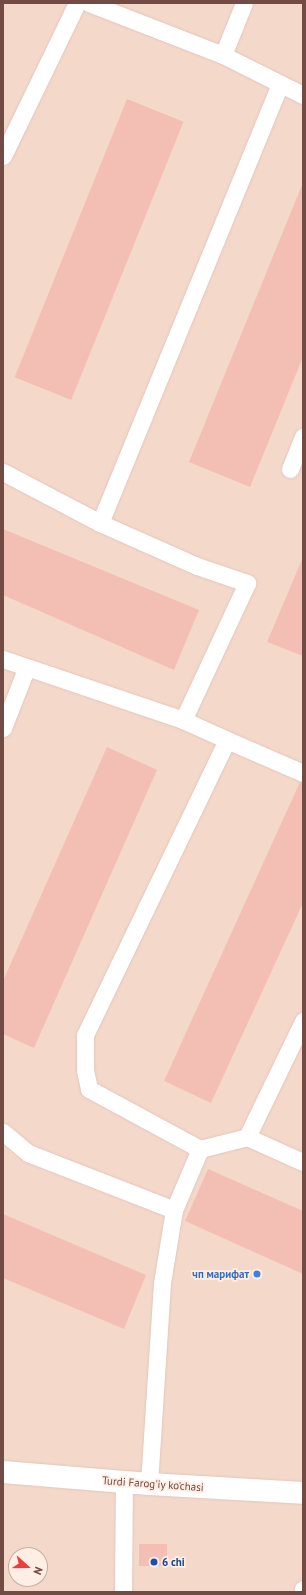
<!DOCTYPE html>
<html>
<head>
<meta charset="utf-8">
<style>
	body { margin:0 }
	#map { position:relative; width:306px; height:1595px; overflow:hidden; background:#fde9dd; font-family:"PT Sans",sans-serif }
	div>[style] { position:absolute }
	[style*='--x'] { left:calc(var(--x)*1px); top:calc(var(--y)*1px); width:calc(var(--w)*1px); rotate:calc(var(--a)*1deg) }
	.residential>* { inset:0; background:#f4d9cb }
	.building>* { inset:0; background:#f3bfb4; transform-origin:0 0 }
	.roads { filter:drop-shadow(0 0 1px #e2c6bc) drop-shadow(0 0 1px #e2c6bc) }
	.service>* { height:17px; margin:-8.5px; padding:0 8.5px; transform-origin:8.5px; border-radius:8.5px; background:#fff }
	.tertiary>* { height:22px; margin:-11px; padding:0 11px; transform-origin:11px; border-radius:11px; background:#fff }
	.dots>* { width:11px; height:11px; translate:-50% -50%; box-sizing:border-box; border:2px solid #ffeee4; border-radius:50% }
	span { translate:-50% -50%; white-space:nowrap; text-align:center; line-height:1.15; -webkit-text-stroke:3.5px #ffeee4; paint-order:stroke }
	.shop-label { font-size:11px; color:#366cbe; font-weight:700 }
	.right { translate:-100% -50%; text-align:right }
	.street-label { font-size:11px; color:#724b45 }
	.transit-label { font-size:11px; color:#164399; font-weight:700 }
	.left { translate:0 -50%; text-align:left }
	.frame { position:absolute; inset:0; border:4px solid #724b45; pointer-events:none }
	.north { position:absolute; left:8px; top:1547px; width:40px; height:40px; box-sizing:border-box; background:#ffeee4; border:1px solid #c7ada4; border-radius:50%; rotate:111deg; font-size:11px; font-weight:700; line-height:16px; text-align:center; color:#724b45 }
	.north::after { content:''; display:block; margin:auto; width:14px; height:18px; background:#ec3d3d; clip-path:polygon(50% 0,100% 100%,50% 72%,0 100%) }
</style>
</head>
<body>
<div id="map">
	<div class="residential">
		<div style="clip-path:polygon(evenodd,3px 3px,303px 3px,303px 1592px,3px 1592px,3px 3px,16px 1555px,40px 1555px,40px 1579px,16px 1579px,16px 1555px)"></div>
	</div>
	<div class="building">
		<div style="left:127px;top:99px;width:61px;height:300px;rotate:22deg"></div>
		<div style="clip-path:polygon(302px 185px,303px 357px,250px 487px,189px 462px)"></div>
		<div style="clip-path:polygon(3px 529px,199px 610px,174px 670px,3px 595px)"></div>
		<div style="clip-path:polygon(303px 557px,303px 656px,267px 642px)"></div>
		<div style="clip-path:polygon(107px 747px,157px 770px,34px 1048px,3px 1034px,3px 981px)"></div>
		<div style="clip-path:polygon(300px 782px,303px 783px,303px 903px,211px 1103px,164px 1081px)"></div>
		<div style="clip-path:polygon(208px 1169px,303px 1211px,303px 1274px,185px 1221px)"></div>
		<div style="clip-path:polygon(3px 1214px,146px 1275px,124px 1329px,3px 1278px)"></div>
		<div style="left:167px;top:1544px;width:22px;height:28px;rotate:90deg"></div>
	</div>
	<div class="roads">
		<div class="service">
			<div style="--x:89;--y:3;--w:144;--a:21.2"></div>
			<div style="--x:223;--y:55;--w:89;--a:26.6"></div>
			<div style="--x:223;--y:55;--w:56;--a:-68"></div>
			<div style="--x:3;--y:156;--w:170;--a:-64.2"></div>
			<div style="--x:290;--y:469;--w:35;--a:-68"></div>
			<div style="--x:3;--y:472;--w:110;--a:27.7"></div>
			<div style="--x:100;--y:523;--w:106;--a:23.9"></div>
			<div style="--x:197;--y:566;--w:53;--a:18.8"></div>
			<div style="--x:247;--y:583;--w:151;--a:115"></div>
			<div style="--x:100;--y:523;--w:474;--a:-67.7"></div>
			<div style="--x:3;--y:659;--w:190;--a:18.7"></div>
			<div style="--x:183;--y:720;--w:48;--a:24.4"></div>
			<div style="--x:227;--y:740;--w:327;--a:115.7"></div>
			<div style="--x:85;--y:1035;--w:35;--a:90"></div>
			<div style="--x:85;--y:1070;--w:19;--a:78"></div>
			<div style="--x:89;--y:1089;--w:126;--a:28.4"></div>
			<div style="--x:200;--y:1149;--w:49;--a:-14.3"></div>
			<div style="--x:247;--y:1137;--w:61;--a:24.1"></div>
			<div style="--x:3;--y:728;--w:63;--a:-68.7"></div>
			<div style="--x:227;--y:740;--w:83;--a:23.5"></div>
			<div style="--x:3;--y:1132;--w:33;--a:40"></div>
			<div style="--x:28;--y:1153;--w:157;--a:21.3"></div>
			<div style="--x:247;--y:1137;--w:129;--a:-64.2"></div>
			<div style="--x:149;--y:1484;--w:201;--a:-86.3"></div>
			<div style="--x:162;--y:1283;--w:74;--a:-80.7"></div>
			<div style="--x:174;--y:1210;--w:66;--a:-66.9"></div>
			<div style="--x:123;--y:1592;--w:110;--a:-89.5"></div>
			<div style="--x:303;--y:1592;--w:3;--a:-90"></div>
		</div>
		<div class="tertiary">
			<div style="--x:3;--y:1472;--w:146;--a:4.7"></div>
			<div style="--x:149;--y:1484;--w:154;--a:3.3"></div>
		</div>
	</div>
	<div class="dots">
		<div style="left:257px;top:1274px;background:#3f7fe0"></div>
		<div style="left:154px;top:1562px;background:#1a4fb4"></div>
	</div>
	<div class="shop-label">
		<span class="right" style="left:249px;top:1274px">чп марифат</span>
	</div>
	<div class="street-label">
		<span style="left:153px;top:1484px;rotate:4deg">Turdi Farog'iy ko'chasi</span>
	</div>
	<div class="transit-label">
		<span class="left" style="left:162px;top:1562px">6 chi</span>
	</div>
	<div class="frame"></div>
	<div class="north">N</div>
</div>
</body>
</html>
